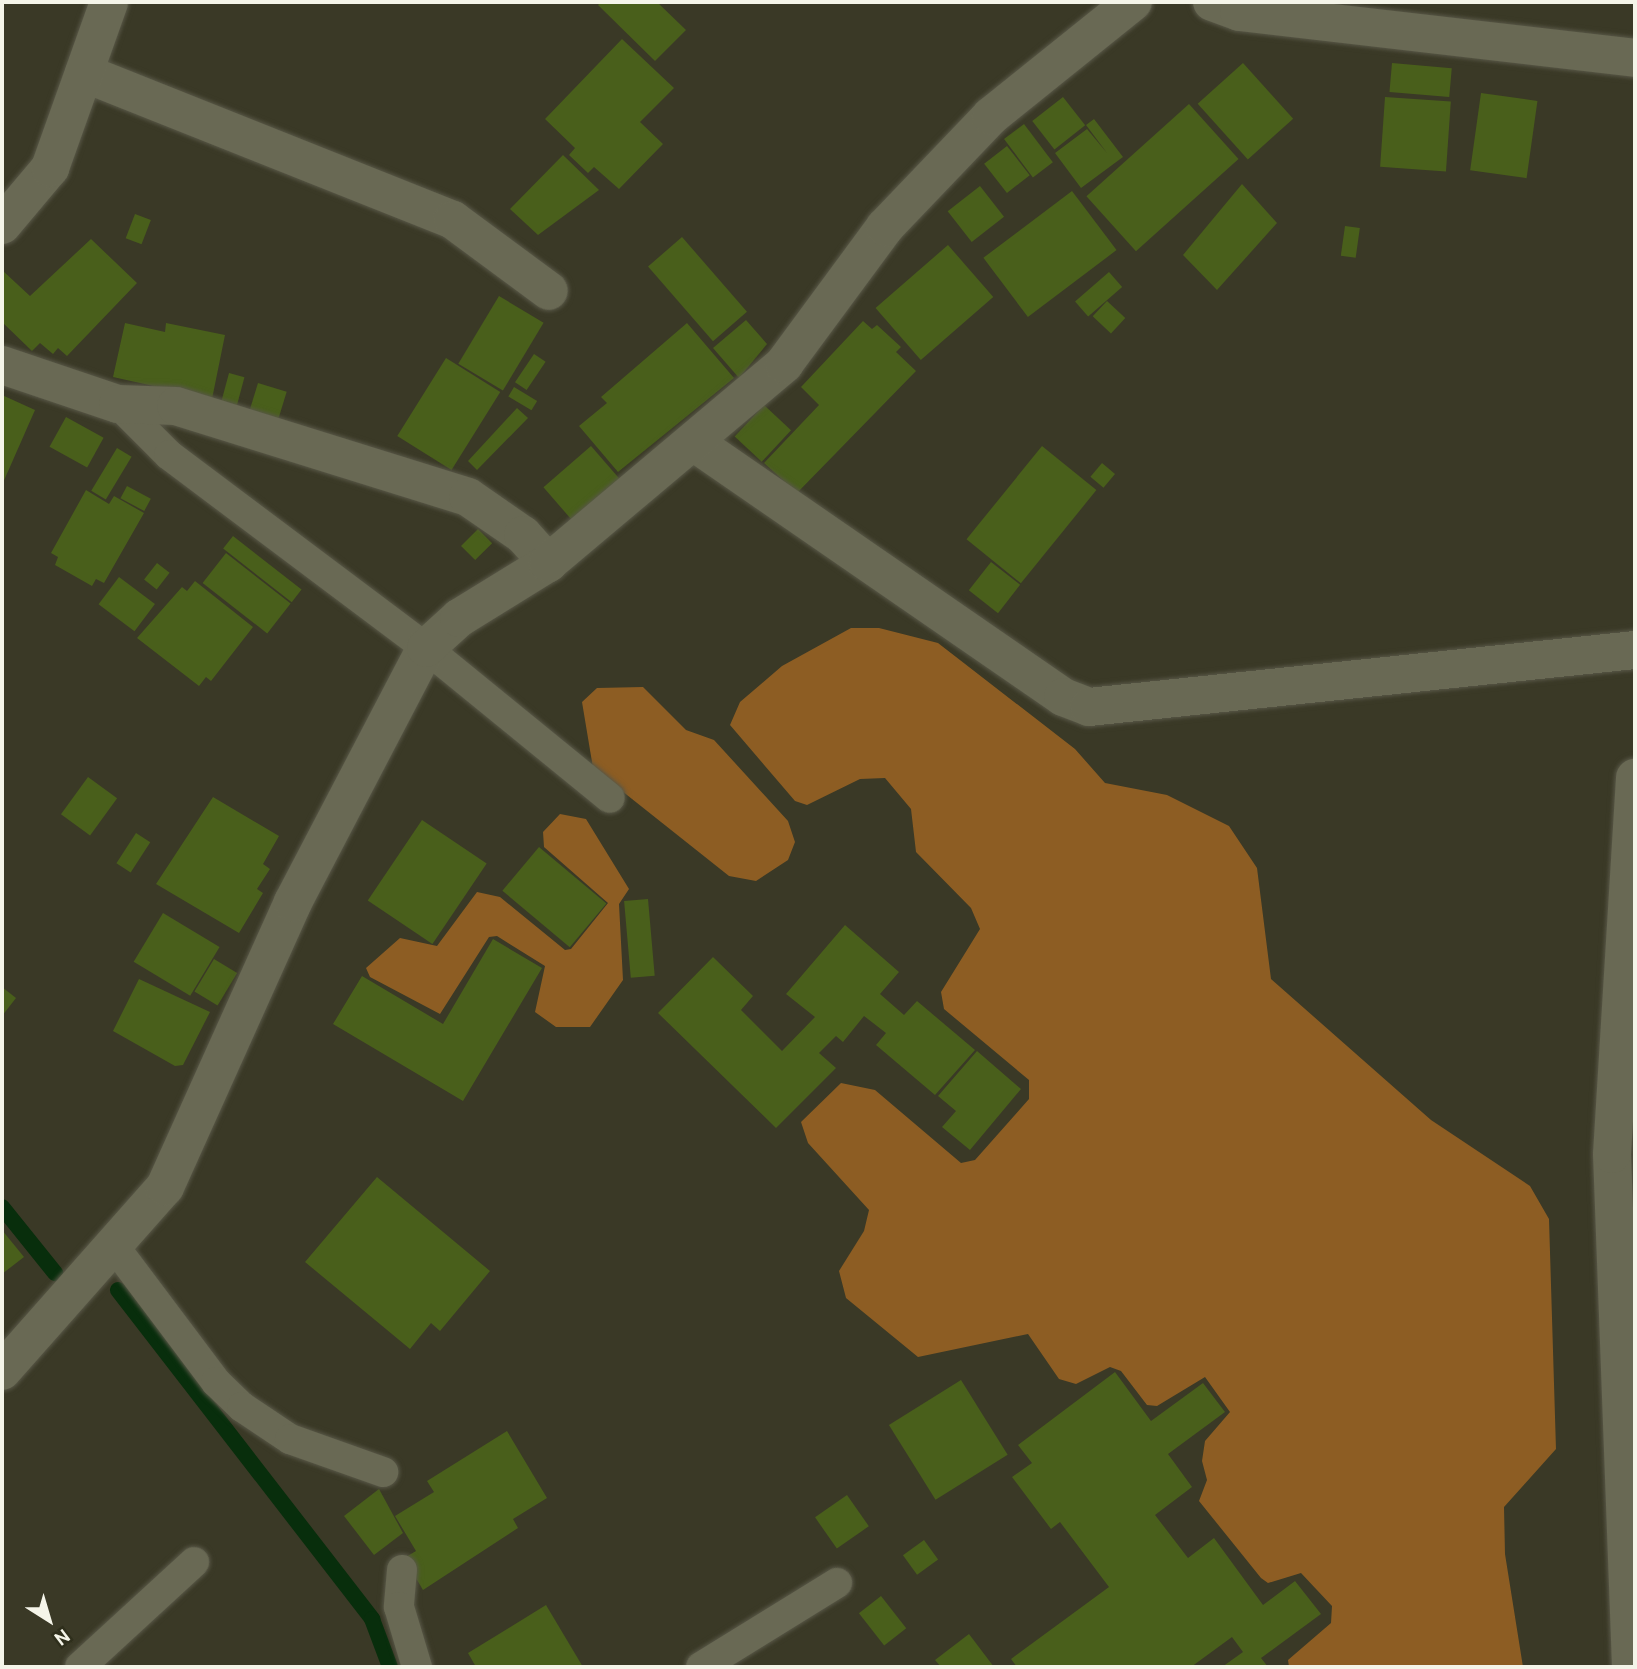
<!DOCTYPE html>
<html>
<head>
<meta charset="utf-8">
<style>
	body { margin:0 }
	#map { position:relative; width:1637px; height:1669px; overflow:hidden; background:#3a3926; font-family:Cabin,sans-serif }
	div>[style] { position:absolute }
	[style*='--x'] { left:calc(var(--x)*1px); top:calc(var(--y)*1px); width:calc(var(--w)*1px); rotate:calc(var(--a)*1deg) }
	.forest>* { inset:0; background:#8d5d23 }
	.stream>* { height:16px; margin:-8px; padding:0 8px; transform-origin:8px; border-radius:8px; background:#082e0c }
	.building>* { inset:0; background:#495f1b; transform-origin:0 0 }
	.roads { filter:drop-shadow(0 0 2px #585747) drop-shadow(0 0 2px #585747) }
	.service>* { height:30px; margin:-15px; padding:0 15px; transform-origin:15px; border-radius:15px; background:#696954 }
	.minor>* { height:38px; margin:-19px; padding:0 19px; transform-origin:19px; border-radius:19px; background:#696954 }
	.tertiary>* { height:38px; margin:-19px; padding:0 19px; transform-origin:19px; border-radius:19px; background:#696954 }
	span { translate:-50% -50%; white-space:nowrap; text-align:center; line-height:1.15; -webkit-text-stroke:5px #2f2f1c; paint-order:stroke }
	.frame { position:absolute; inset:0; border:4px solid #f5f5e9; pointer-events:none }
	.north { position:absolute; left:14px; top:1585px; width:70px; height:70px; -webkit-text-stroke:5px #2f2f1c; paint-order:stroke; rotate:143deg; font-size:19px; font-weight:700; line-height:28px; text-align:center; color:#f5f5e9 }
	.north::after { content:''; display:block; margin:auto; width:24px; height:32px; background:#f5f5e9; clip-path:polygon(50% 0,100% 100%,50% 72%,0 100%) }
</style>
</head>
<body>
<div id="map">
	<div class="forest">
		<div style="clip-path:polygon(851px 628px,879px 628px,938px 643px,1075px 749px,1105px 783px,1167px 795px,1229px 826px,1257px 868px,1271px 979px,1431px 1120px,1530px 1186px,1549px 1219px,1556px 1449px,1504px 1507px,1505px 1554px,1523px 1667px,1289px 1667px,1288px 1660px,1331px 1623px,1332px 1606px,1301px 1573px,1268px 1583px,1261px 1578px,1199px 1501px,1207px 1480px,1202px 1461px,1205px 1441px,1230px 1412px,1205px 1377px,1157px 1406px,1147px 1405px,1121px 1371px,1110px 1367px,1076px 1384px,1059px 1379px,1028px 1334px,918px 1357px,846px 1298px,839px 1271px,864px 1231px,869px 1210px,808px 1143px,801px 1122px,841px 1083px,875px 1090px,961px 1163px,975px 1160px,1029px 1099px,1029px 1080px,944px 1009px,941px 992px,980px 929px,971px 908px,916px 852px,911px 809px,885px 778px,860px 779px,807px 805px,795px 801px,730px 725px,740px 702px,782px 666px)"></div>
		<div style="clip-path:polygon(643px 687px,686px 730px,714px 740px,788px 821px,795px 842px,788px 860px,756px 881px,729px 876px,593px 768px,582px 702px,597px 688px)"></div>
		<div style="clip-path:polygon(560px 814px,586px 819px,629px 889px,619px 904px,623px 980px,590px 1027px,556px 1027px,535px 1012px,545px 966px,497px 936px,489px 937px,440px 1014px,370px 977px,366px 968px,400px 938px,437px 946px,477px 892px,500px 897px,565px 950px,571px 949px,608px 903px,544px 847px,543px 832px)"></div>
	</div>
	<div class="stream">
		<div style="--x:2;--y:1207;--w:85;--a:51.2"></div>
		<div style="--x:118;--y:1290;--w:416;--a:52.3"></div>
		<div style="--x:372;--y:1619;--w:51;--a:69.4"></div>
	</div>
	<div class="building">
		<div style="clip-path:polygon(601px 2px,657px 2px,686px 30px,655px 61px,598px 5px)"></div>
		<div style="clip-path:polygon(622px 39px,674px 88px,640px 122px,663px 144px,619px 189px,594px 167px,588px 173px,569px 155px,575px 148px,545px 119px)"></div>
		<div style="left:1243px;top:63px;width:75px;height:61px;rotate:48deg"></div>
		<div style="left:1392px;top:63px;width:60px;height:29px;rotate:5deg"></div>
		<div style="left:1481px;top:93px;width:57px;height:78px;rotate:8deg"></div>
		<div style="left:1063px;top:97px;width:36px;height:39px;rotate:52deg"></div>
		<div style="left:1385px;top:97px;width:66px;height:70px;rotate:4deg"></div>
		<div style="left:1189px;top:104px;width:74px;height:138px;rotate:48deg"></div>
		<div style="clip-path:polygon(1094px 119px,1123px 157px,1081px 188px,1055px 153px,1087px 129px,1107px 153px,1086px 125px)"></div>
		<div style="left:1024px;top:124px;width:48px;height:25px;rotate:53deg"></div>
		<div style="left:1007px;top:146px;width:37px;height:29px;rotate:52deg"></div>
		<div style="clip-path:polygon(563px 155px,599px 190px,538px 235px,510px 209px)"></div>
		<div style="clip-path:polygon(1242px 184px,1277px 223px,1217px 290px,1183px 255px)"></div>
		<div style="left:980px;top:186px;width:39px;height:41px;rotate:52deg"></div>
		<div style="left:1072px;top:191px;width:74px;height:111px;rotate:53deg"></div>
		<div style="left:135px;top:214px;width:17px;height:26px;rotate:21deg"></div>
		<div style="left:1345px;top:226px;width:15px;height:30px;rotate:8deg"></div>
		<div style="left:682px;top:237px;width:99px;height:45px;rotate:49deg"></div>
		<div style="clip-path:polygon(91px 239px,137px 283px,67px 356px,58px 348px,53px 354px,40px 343px,32px 351px,2px 322px,2px 270px,30px 296px)"></div>
		<div style="left:948px;top:245px;width:69px;height:96px;rotate:49deg"></div>
		<div style="left:1109px;top:272px;width:20px;height:45px;rotate:49deg"></div>
		<div style="left:499px;top:296px;width:52px;height:79px;rotate:31deg"></div>
		<div style="left:1107px;top:301px;width:25px;height:21px;rotate:43deg"></div>
		<div style="clip-path:polygon(746px 320px,767px 344px,739px 378px,713px 348px)"></div>
		<div style="clip-path:polygon(863px 321px,872px 329px,877px 325px,901px 347px,896px 352px,916px 371px,797px 493px,764px 463px,819px 405px,801px 387px)"></div>
		<div style="clip-path:polygon(125px 323px,165px 332px,166px 323px,225px 335px,212px 399px,113px 377px)"></div>
		<div style="clip-path:polygon(687px 323px,734px 378px,618px 472px,579px 426px,607px 403px,601px 397px)"></div>
		<div style="left:534px;top:354px;width:14px;height:34px;rotate:34deg"></div>
		<div style="left:446px;top:358px;width:64px;height:92px;rotate:32deg"></div>
		<div style="left:229px;top:373px;width:16px;height:29px;rotate:15deg"></div>
		<div style="left:258px;top:383px;width:30px;height:32px;rotate:17deg"></div>
		<div style="left:514px;top:387px;width:27px;height:11px;rotate:31deg"></div>
		<div style="clip-path:polygon(2px 395px,35px 410px,2px 485px)"></div>
		<div style="left:764px;top:405px;width:37px;height:43px;rotate:43deg"></div>
		<div style="clip-path:polygon(517px 408px,528px 418px,477px 470px,468px 461px)"></div>
		<div style="left:66px;top:417px;width:43px;height:34px;rotate:29deg"></div>
		<div style="left:591px;top:446px;width:46px;height:63px;rotate:49deg"></div>
		<div style="left:1042px;top:446px;width:70px;height:120px;rotate:39deg"></div>
		<div style="left:117px;top:448px;width:17px;height:50px;rotate:31deg"></div>
		<div style="left:1102px;top:463px;width:17px;height:18px;rotate:40deg"></div>
		<div style="left:127px;top:486px;width:27px;height:14px;rotate:28deg"></div>
		<div style="clip-path:polygon(86px 490px,109px 504px,114px 496px,144px 513px,104px 583px,96px 579px,92px 586px,55px 565px,58px 557px,51px 553px)"></div>
		<div style="left:478px;top:529px;width:20px;height:24px;rotate:45deg"></div>
		<div style="left:233px;top:536px;width:87px;height:16px;rotate:38deg"></div>
		<div style="left:226px;top:553px;width:82px;height:38px;rotate:38deg"></div>
		<div style="left:991px;top:562px;width:37px;height:36px;rotate:38deg"></div>
		<div style="left:157px;top:563px;width:16px;height:21px;rotate:38deg"></div>
		<div style="left:119px;top:577px;width:45px;height:34px;rotate:37deg"></div>
		<div style="clip-path:polygon(195px 581px,253px 627px,211px 681px,206px 677px,199px 686px,137px 638px,182px 587px,187px 591px)"></div>
		<div style="left:88px;top:777px;width:36px;height:46px;rotate:36deg"></div>
		<div style="clip-path:polygon(213px 797px,279px 836px,263px 864px,270px 869px,257px 889px,263px 893px,239px 933px,156px 884px)"></div>
		<div style="left:422px;top:820px;width:78px;height:97px;rotate:34deg"></div>
		<div style="left:136px;top:833px;width:17px;height:36px;rotate:33deg"></div>
		<div style="left:539px;top:847px;width:88px;height:57px;rotate:40deg"></div>
		<div style="left:648px;top:899px;width:77px;height:24px;rotate:85deg"></div>
		<div style="left:163px;top:913px;width:66px;height:57px;rotate:31deg"></div>
		<div style="clip-path:polygon(845px 925px,899px 972px,880px 994px,904px 1015px,917px 1001px,975px 1050px,935px 1095px,876px 1045px,886px 1033px,864px 1016px,843px 1042px,836px 1036px,819px 1053px,836px 1068px,776px 1128px,658px 1013px,713px 957px,753px 996px,741px 1010px,782px 1051px,815px 1017px,786px 994px)"></div>
		<div style="clip-path:polygon(493px 939px,542px 968px,463px 1101px,333px 1024px,362px 976px,443px 1024px)"></div>
		<div style="left:214px;top:959px;width:27px;height:38px;rotate:31deg"></div>
		<div style="clip-path:polygon(139px 979px,210px 1012px,183px 1065px,175px 1066px,113px 1031px)"></div>
		<div style="clip-path:polygon(2px 987px,16px 998px,2px 1016px)"></div>
		<div style="clip-path:polygon(977px 1051px,1021px 1089px,970px 1150px,942px 1127px,956px 1111px,938px 1096px)"></div>
		<div style="clip-path:polygon(377px 1177px,490px 1271px,440px 1331px,431px 1323px,410px 1349px,305px 1262px)"></div>
		<div style="clip-path:polygon(2px 1230px,24px 1257px,2px 1274px)"></div>
		<div style="clip-path:polygon(1115px 1372px,1151px 1421px,1203px 1383px,1225px 1412px,1168px 1454px,1192px 1487px,1155px 1515px,1188px 1558px,1214px 1538px,1263px 1605px,1295px 1581px,1321px 1614px,1261px 1658px,1268px 1667px,1222px 1667px,1243px 1652px,1232px 1637px,1191px 1667px,1017px 1667px,1011px 1659px,1109px 1587px,1060px 1522px,1051px 1529px,1012px 1477px,1032px 1463px,1018px 1445px)"></div>
		<div style="left:961px;top:1380px;width:88px;height:85px;rotate:58deg"></div>
		<div style="clip-path:polygon(507px 1431px,547px 1498px,513px 1519px,518px 1528px,423px 1590px,404px 1558px,416px 1551px,395px 1516px,434px 1492px,427px 1481px)"></div>
		<div style="clip-path:polygon(379px 1489px,403px 1533px,374px 1555px,344px 1516px)"></div>
		<div style="left:847px;top:1495px;width:38px;height:39px;rotate:55deg"></div>
		<div style="left:924px;top:1540px;width:24px;height:26px;rotate:54deg"></div>
		<div style="left:881px;top:1596px;width:41px;height:28px;rotate:52deg"></div>
		<div style="clip-path:polygon(546px 1605px,583px 1667px,476px 1667px,468px 1653px)"></div>
		<div style="clip-path:polygon(969px 1634px,994px 1667px,941px 1667px,935px 1660px)"></div>
	</div>
	<div class="roads">
		<div class="service">
			<div style="--x:118;--y:404;--w:72;--a:45"></div>
			<div style="--x:169;--y:455;--w:321;--a:36.9"></div>
			<div style="--x:426;--y:648;--w:237;--a:39.2"></div>
			<div style="--x:114;--y:1246;--w:170;--a:53.1"></div>
			<div style="--x:216;--y:1382;--w:36;--a:44"></div>
			<div style="--x:242;--y:1407;--w:58;--a:33.7"></div>
			<div style="--x:290;--y:1439;--w:99;--a:19.5"></div>
			<div style="--x:402;--y:1570;--w:37;--a:95"></div>
			<div style="--x:399;--y:1607;--w:63;--a:73.3"></div>
			<div style="--x:80;--y:1667;--w:155;--a:-42.6"></div>
			<div style="--x:701;--y:1667;--w:160;--a:-31.7"></div>
		</div>
		<div class="minor">
			<div style="--x:1212;--y:2;--w:29;--a:20"></div>
			<div style="--x:1239;--y:12;--w:399;--a:6.6"></div>
			<div style="--x:84;--y:73;--w:397;--a:21.7"></div>
			<div style="--x:453;--y:220;--w:119;--a:36.5"></div>
			<div style="--x:2;--y:225;--w:75;--a:-49.9"></div>
			<div style="--x:50;--y:168;--w:176;--a:-70.4"></div>
			<div style="--x:2;--y:365;--w:122;--a:18.6"></div>
			<div style="--x:118;--y:404;--w:58;--a:2"></div>
			<div style="--x:176;--y:406;--w:306;--a:17.3"></div>
			<div style="--x:468;--y:497;--w:67;--a:34.6"></div>
			<div style="--x:523;--y:535;--w:38;--a:48"></div>
			<div style="--x:695;--y:443;--w:447;--a:34.6"></div>
			<div style="--x:1063;--y:697;--w:28;--a:21"></div>
			<div style="--x:1089;--y:707;--w:549;--a:-5.96"></div>
			<div style="--x:2;--y:1371;--w:246;--a:-48.5"></div>
			<div style="--x:165;--y:1187;--w:312;--a:-65.8"></div>
			<div style="--x:293;--y:902;--w:287;--a:-62.4"></div>
			<div style="--x:426;--y:648;--w:45;--a:-42.3"></div>
			<div style="--x:459;--y:618;--w:105;--a:-31.7"></div>
			<div style="--x:548;--y:563;--w:309;--a:-40.1"></div>
			<div style="--x:784;--y:364;--w:170;--a:-53.6"></div>
			<div style="--x:885;--y:227;--w:153;--a:-46.3"></div>
			<div style="--x:991;--y:116;--w:182;--a:-38.8"></div>
		</div>
		<div class="tertiary">
			<div style="--x:1631;--y:1667;--w:513;--a:-92.12"></div>
			<div style="--x:1612;--y:1154;--w:377;--a:-86.5"></div>
		</div>
	</div>
	<div class="frame"></div>
	<div class="north">N</div>
</div>
</body>
</html>
